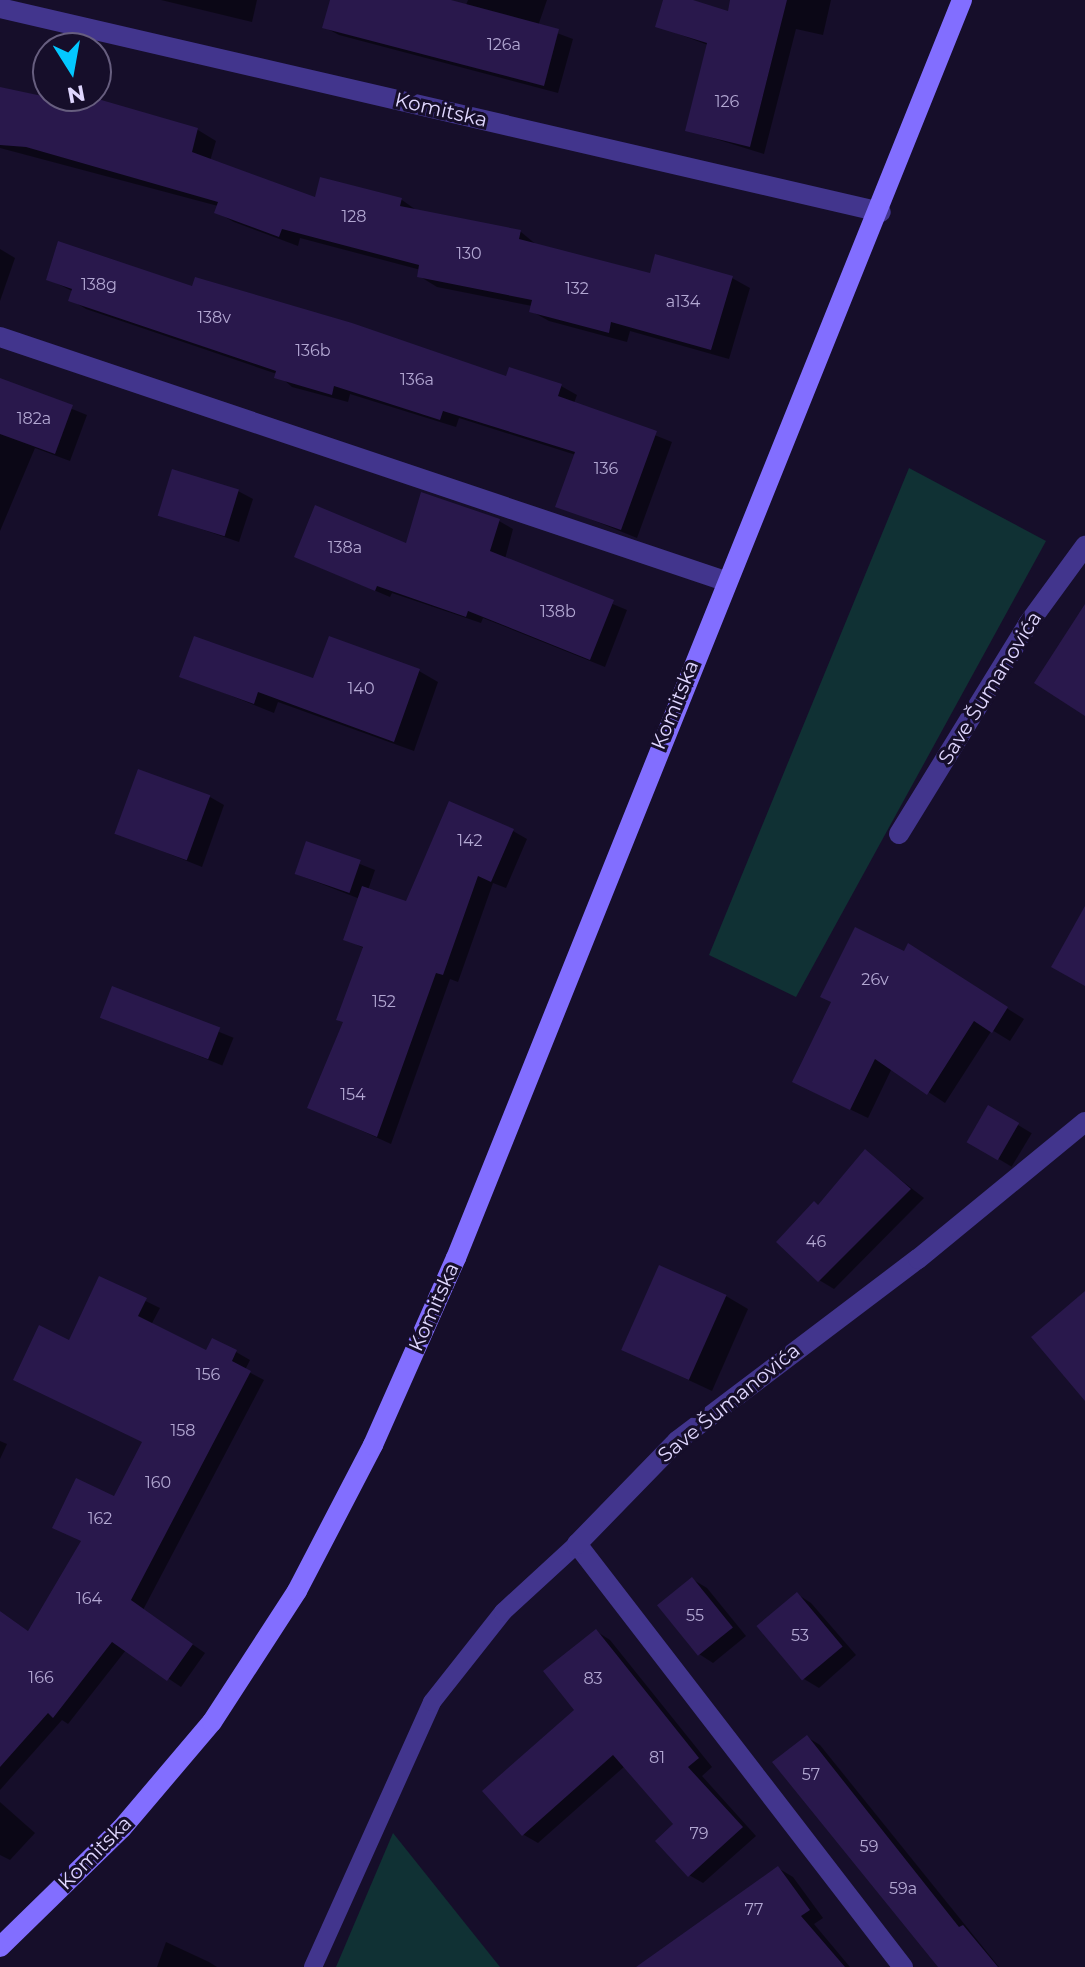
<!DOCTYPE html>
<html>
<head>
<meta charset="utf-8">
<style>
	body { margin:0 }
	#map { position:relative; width:1085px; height:1967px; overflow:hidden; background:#160e2a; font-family:Montserrat,sans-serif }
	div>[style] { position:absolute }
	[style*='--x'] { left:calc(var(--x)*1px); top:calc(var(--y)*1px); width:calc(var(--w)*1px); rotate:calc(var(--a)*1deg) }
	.green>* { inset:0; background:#103134 }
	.shadow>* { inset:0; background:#0007; transform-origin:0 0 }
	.building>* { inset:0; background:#29184c; transform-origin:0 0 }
	.service>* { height:18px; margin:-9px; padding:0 9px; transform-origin:9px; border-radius:9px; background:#42358d }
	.minor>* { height:20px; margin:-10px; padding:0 10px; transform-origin:10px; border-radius:10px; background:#42358d }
	.secondary>* { height:20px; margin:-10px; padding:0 10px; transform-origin:10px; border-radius:10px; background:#826eff }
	span { translate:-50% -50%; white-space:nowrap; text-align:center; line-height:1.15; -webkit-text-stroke:6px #160e2a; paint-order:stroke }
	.number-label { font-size:16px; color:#b2a7d2 }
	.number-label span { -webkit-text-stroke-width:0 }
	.street-label { font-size:20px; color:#e0d7ff }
	.north { position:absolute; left:32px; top:32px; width:80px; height:80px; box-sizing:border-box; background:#160e2a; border:2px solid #675e7f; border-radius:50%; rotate:169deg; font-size:22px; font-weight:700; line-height:32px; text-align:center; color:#e0d7ff }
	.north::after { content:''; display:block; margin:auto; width:28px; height:36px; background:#03c8ff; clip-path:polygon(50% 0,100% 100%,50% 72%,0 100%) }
</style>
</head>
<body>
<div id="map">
	<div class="green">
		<div style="clip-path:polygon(909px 468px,1046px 541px,796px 997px,709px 955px)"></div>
		<div style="clip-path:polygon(393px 1833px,500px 1967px,336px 1967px)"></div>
	</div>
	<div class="shadow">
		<div style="clip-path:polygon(161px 0,257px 0,252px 22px)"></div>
		<div style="clip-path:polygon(332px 0,425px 0,464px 10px,468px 0,547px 0,538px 26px,573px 39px,558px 93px,339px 35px,324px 27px)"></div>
		<div style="clip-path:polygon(665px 0,686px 0,730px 14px,733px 0,831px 0,823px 35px,796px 29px,764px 154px,687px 130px,708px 45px,657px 26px)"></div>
		<div style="clip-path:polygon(0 89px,90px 108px,92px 100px,198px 130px,216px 141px,210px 161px,316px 200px,322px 180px,402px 200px,419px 212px,521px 232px,538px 246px,651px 276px,732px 278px,750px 288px,729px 359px,630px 331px,627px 342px,549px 321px,531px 311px,532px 306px,437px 287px,419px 276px,421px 270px,300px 238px,298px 246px,234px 222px,216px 212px,218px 206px,0 148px)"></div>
		<div style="clip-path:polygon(0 249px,15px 258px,0 301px)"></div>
		<div style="clip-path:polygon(48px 279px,193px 288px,507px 379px,561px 386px,577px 395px,574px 403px,672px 442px,637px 538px,558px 506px,576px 455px,459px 418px,456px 427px,350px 394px,348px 402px,292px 387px,277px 374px,86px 309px,71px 300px,74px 292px)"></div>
		<div style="clip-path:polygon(0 380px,87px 415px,70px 461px,35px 448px,0 531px)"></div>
		<div style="clip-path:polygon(238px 491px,253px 499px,239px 542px,160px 515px)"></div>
		<div style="clip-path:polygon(499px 521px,513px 529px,505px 559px,627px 610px,605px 667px,483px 618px,481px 623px,392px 593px,390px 597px,296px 557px,408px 546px)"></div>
		<div style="clip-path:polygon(419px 671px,438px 682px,414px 751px,278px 702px,274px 713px,182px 676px,314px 681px)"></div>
		<div style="clip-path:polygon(210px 797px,224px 805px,202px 867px,117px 833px)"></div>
		<div style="clip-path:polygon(513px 831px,527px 839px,506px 888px,493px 883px,458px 982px,450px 979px,391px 1144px,309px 1107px,345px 1023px,365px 949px,346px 939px,360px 899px,296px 874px,307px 843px,375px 870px,368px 890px,407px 904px)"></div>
		<div style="clip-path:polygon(904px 954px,924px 956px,1024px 1019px,1010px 1041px,992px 1030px,945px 1103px,892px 1068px,868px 1118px,812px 1091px)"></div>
		<div style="left:113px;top:989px;width:130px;height:30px;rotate:22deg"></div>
		<div style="left:988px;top:1107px;width:51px;height:39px;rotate:31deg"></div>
		<div style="clip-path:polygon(865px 1152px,924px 1198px,834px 1289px,819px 1280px)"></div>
		<div style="clip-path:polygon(100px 1279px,160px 1308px,151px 1325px,207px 1353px,236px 1352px,250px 1360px,245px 1370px,264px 1380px,143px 1610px,205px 1653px,181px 1687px,126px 1650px,68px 1724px,62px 1720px,0 1790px,0 1611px,29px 1632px,115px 1498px,144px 1442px,70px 1342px)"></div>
		<div style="clip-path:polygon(726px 1296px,748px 1309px,712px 1391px,624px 1350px)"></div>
		<div style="clip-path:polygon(0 1441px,7px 1444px,0 1459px)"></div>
		<div style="clip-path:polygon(692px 1579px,707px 1588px,746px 1636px,713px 1663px,699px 1654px)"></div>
		<div style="clip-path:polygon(797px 1594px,811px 1603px,856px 1655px,819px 1688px,804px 1679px)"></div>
		<div style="clip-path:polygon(596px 1631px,610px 1640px,712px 1767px,702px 1776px,756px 1836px,703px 1883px,689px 1875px,676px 1824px,625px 1766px,538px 1843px,524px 1835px,485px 1791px,577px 1710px)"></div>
		<div style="clip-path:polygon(807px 1737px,820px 1745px,999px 1967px,941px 1967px)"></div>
		<div style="clip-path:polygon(0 1802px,35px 1833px,10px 1860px,0 1855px)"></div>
		<div style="clip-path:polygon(778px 1868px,793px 1877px,823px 1918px,814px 1924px,850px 1967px,645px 1967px)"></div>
		<div style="clip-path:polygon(166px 1942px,209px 1962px,217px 1967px,157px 1967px)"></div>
	</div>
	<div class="building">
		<div style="clip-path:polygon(330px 0,451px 0,559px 29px,544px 86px,322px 28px)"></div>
		<div style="clip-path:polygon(663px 0,693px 0,728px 11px,730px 0,787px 0,750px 147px,685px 131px,707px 43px,655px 27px)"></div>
		<div style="clip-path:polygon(0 87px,89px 106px,91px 97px,198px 128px,192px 152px,315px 197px,320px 177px,402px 198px,400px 206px,521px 230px,519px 239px,650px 273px,655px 254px,733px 276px,711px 350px,611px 322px,609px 333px,529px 312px,532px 300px,417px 277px,419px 265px,282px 229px,279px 237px,214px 213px,218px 202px,26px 147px,0 145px)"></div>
		<div style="clip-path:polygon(58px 241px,192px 286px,195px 277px,352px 323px,506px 376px,509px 367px,562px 384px,558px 396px,657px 431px,621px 530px,555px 507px,575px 452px,443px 411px,440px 420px,334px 386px,332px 395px,274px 378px,276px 371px,68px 301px,72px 289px,46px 280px)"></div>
		<div style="clip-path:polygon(0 378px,73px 405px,55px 454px,0 434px)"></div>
		<div style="left:172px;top:469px;width:70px;height:49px;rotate:17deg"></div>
		<div style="clip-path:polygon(421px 492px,500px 519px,490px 551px,614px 600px,590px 660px,468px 611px,466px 617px,377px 586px,375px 591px,294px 557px,315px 505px,406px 543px)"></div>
		<div style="clip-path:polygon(1085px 604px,1085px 716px,1034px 683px)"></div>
		<div style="clip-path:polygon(194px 636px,313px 678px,329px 636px,420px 669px,394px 742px,258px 692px,254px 704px,179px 677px)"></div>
		<div style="left:138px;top:769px;width:77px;height:69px;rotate:20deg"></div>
		<div style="clip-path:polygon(449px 801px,514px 829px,491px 882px,478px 876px,443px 975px,436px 973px,377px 1137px,307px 1108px,343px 1022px,336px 1020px,363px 947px,343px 940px,362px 886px,406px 901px)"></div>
		<div style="left:306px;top:841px;width:58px;height:35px;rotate:19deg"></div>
		<div style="clip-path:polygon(1085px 906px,1085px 986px,1051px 967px)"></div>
		<div style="clip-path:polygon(855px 927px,904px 951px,908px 943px,1008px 1007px,992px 1033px,974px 1021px,927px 1095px,875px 1059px,850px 1110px,792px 1082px,831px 1002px,820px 997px)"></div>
		<div style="left:112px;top:986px;width:116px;height:34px;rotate:21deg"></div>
		<div style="left:988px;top:1105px;width:36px;height:43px;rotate:30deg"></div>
		<div style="clip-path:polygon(865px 1149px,911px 1189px,818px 1282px,776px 1242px,814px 1201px,818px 1205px)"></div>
		<div style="left:659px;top:1265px;width:74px;height:93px;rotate:24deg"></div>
		<div style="clip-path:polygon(99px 1276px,147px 1298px,138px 1316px,206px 1350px,212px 1338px,237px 1350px,232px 1361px,251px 1371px,131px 1600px,193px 1644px,167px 1681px,112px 1642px,53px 1718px,48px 1713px,0 1767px,0 1611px,28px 1631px,81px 1541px,52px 1528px,76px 1478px,114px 1496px,142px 1442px,13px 1380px,39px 1325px,69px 1340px)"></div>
		<div style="clip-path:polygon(1085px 1291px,1085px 1401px,1031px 1337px)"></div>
		<div style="left:692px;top:1577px;width:65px;height:45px;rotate:51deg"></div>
		<div style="left:797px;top:1592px;width:71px;height:53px;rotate:50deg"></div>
		<div style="clip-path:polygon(596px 1629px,699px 1758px,688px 1767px,743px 1827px,688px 1877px,655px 1841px,673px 1824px,613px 1755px,522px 1836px,482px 1791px,574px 1710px,543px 1671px)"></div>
		<div style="clip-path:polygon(807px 1735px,959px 1927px,963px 1925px,998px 1967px,938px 1967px,772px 1762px)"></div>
		<div style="clip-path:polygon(778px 1866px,810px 1910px,801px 1916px,845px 1967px,636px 1967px)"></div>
	</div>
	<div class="service">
		<div style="--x:313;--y:1967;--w:290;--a:-65.8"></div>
		<div style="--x:432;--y:1702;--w:115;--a:-51.7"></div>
		<div style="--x:503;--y:1612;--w:100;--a:-42.6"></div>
	</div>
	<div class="minor">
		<div style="--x:0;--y:8;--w:904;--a:13.04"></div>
		<div style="--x:0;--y:337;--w:765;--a:18.6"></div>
		<div style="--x:899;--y:834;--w:246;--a:-58.4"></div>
		<div style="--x:1028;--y:624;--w:97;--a:-53.8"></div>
		<div style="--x:903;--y:1967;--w:534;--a:-127.62"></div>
		<div style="--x:577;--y:1544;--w:144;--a:-45.8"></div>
		<div style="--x:677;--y:1441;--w:302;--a:-37.1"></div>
		<div style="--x:918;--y:1259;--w:216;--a:-39.4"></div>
	</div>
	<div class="secondary">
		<div style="--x:0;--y:1947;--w:170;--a:-44.3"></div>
		<div style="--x:122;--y:1828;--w:139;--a:-49.7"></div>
		<div style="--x:212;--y:1722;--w:156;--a:-57"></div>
		<div style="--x:297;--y:1591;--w:165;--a:-62.5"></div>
		<div style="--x:373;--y:1445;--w:205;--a:-66.1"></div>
		<div style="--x:456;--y:1258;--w:1356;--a:-68.09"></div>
	</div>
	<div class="number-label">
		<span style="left:504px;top:45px">126a</span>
		<span style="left:727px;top:102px">126</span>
		<span style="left:354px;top:217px">128</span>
		<span style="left:469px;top:254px">130</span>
		<span style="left:99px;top:285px">138g</span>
		<span style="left:577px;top:289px">132</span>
		<span style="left:683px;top:302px">a134</span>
		<span style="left:214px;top:318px">138v</span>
		<span style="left:313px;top:351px">136b</span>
		<span style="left:417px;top:380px">136a</span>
		<span style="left:34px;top:419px">182a</span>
		<span style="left:606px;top:469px">136</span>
		<span style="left:345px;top:548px">138a</span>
		<span style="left:558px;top:612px">138b</span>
		<span style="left:361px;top:689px">140</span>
		<span style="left:470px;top:841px">142</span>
		<span style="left:875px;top:980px">26v</span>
		<span style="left:384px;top:1002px">152</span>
		<span style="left:353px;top:1095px">154</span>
		<span style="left:816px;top:1242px">46</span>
		<span style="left:208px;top:1375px">156</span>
		<span style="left:183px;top:1431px">158</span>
		<span style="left:158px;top:1483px">160</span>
		<span style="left:100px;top:1519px">162</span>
		<span style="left:89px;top:1599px">164</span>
		<span style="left:695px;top:1616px">55</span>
		<span style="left:800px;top:1636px">53</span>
		<span style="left:41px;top:1678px">166</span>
		<span style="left:593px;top:1679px">83</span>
		<span style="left:657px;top:1758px">81</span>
		<span style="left:811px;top:1775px">57</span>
		<span style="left:699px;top:1834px">79</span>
		<span style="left:869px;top:1847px">59</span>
		<span style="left:903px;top:1889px">59a</span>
		<span style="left:754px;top:1910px">77</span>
	</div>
	<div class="street-label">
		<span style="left:441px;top:110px;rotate:13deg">Komitska</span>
		<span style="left:990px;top:688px;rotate:-58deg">Save Šumanovića</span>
		<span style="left:675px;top:705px;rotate:-68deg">Komitska</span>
		<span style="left:434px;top:1307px;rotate:-66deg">Komitska</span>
		<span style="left:729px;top:1403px;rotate:-39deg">Save Šumanovića</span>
		<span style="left:95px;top:1853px;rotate:-45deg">Komitska</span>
	</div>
	<div class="north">N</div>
</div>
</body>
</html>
